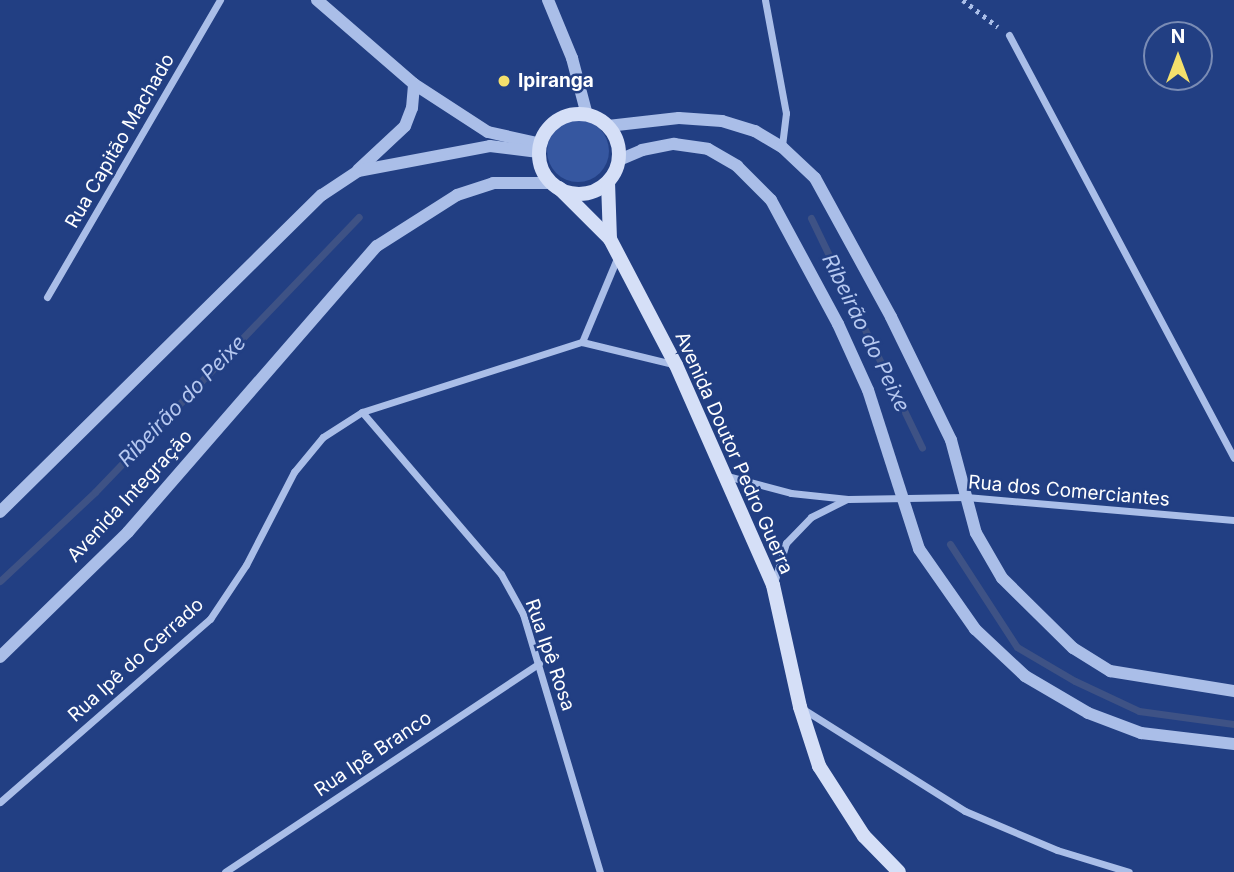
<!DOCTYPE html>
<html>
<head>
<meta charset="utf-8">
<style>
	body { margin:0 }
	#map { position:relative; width:1234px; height:872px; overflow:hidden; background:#223f83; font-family:Inter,sans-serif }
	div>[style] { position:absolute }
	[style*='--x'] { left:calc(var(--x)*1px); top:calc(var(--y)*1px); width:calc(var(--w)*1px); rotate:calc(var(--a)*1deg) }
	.green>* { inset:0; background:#3657a0 }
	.round { border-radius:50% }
	.stream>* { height:7px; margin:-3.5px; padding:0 3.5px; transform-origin:3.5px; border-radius:3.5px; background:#3e5285 }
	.path>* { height:4.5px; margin-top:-2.25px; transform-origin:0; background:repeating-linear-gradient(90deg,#aabee8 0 3.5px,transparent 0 8.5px) }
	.minor>* { height:7px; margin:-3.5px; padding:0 3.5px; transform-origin:3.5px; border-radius:3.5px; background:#aabee8 }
	.tertiary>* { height:12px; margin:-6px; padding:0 6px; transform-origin:6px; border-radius:6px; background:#aabee8 }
	.secondary>* { height:14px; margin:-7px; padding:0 7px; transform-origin:7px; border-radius:7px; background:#d5dff7 }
	.secondary>.ring { margin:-7px; padding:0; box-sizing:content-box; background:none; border:14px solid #d5dff7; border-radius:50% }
	.dots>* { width:19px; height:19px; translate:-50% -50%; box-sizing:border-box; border:4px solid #223f83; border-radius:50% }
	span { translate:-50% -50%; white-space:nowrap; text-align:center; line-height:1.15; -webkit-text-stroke:5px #223f83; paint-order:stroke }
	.poi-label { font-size:19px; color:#fff; font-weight:700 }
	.left { translate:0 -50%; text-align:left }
	.street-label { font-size:19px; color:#fff }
	.water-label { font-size:21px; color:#b6c8f0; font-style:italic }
	.north { position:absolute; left:1143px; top:21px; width:70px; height:70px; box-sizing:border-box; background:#223f83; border:2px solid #7a8cb5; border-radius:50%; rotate:0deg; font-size:19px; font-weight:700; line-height:28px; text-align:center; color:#fff }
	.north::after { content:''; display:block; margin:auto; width:24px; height:32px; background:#f4e06c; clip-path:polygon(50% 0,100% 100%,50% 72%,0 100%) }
</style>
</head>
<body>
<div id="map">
	<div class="green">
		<div class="round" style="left:547px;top:120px;width:62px;height:62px"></div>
	</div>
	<div class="stream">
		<div style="--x:811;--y:218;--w:255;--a:64.2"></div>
		<div style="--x:950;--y:544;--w:123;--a:57"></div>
		<div style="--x:1017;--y:647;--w:67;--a:30.4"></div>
		<div style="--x:1075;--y:681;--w:71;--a:25.1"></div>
		<div style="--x:1139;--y:711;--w:96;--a:7.8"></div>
		<div style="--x:0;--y:581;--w:130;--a:-43.1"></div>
		<div style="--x:95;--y:492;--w:381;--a:-46.2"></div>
	</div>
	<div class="path">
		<div style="--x:963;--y:0;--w:44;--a:37.6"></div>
	</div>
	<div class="minor">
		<div style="--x:765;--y:0;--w:115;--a:79.5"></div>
		<div style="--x:786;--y:113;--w:34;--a:97"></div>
		<div style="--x:1009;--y:35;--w:479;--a:62"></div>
		<div style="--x:47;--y:297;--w:344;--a:-59.8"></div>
		<div style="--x:582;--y:342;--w:93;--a:-67.3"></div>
		<div style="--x:362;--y:412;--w:213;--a:49.4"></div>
		<div style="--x:501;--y:574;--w:46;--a:61.2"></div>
		<div style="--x:523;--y:614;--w:269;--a:73.4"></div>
		<div style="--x:727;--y:476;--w:66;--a:14.9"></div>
		<div style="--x:791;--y:493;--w:57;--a:6"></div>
		<div style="--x:848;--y:499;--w:118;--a:-1"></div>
		<div style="--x:966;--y:497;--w:269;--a:4.9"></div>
		<div style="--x:774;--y:583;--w:42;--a:-73.3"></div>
		<div style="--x:786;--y:543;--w:36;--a:-46"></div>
		<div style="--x:811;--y:517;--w:40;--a:-26.6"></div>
		<div style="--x:803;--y:709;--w:191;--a:32.2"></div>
		<div style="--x:965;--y:811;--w:100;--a:23"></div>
		<div style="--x:1057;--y:850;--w:75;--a:17"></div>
		<div style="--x:0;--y:802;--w:279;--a:-41.1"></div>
		<div style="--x:210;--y:619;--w:65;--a:-56.3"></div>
		<div style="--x:246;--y:565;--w:105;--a:-62.7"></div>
		<div style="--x:294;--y:472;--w:45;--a:-50.4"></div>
		<div style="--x:323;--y:437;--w:46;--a:-32.7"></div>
		<div style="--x:362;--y:412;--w:231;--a:-17.7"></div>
		<div style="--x:582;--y:342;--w:97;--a:13.7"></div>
		<div style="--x:225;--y:872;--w:377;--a:-33.6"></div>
	</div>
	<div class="tertiary">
		<div style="--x:317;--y:0;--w:128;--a:40.9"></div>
		<div style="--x:414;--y:84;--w:88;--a:33"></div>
		<div style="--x:488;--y:132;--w:54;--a:12.8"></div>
		<div style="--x:548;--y:0;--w:63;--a:67.5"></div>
		<div style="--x:572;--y:58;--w:59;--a:75.3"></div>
		<div style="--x:608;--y:126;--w:71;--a:-6.4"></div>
		<div style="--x:679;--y:118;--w:43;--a:4"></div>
		<div style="--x:722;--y:121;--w:34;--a:17"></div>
		<div style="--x:755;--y:131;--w:31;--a:31"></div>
		<div style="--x:782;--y:147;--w:45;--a:43.2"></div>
		<div style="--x:815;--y:178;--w:158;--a:61.3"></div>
		<div style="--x:891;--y:317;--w:137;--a:64"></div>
		<div style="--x:951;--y:440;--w:96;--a:75"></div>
		<div style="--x:976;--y:533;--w:52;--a:60"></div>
		<div style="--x:1002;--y:578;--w:100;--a:44.6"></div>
		<div style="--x:1073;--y:648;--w:44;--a:31.9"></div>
		<div style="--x:1110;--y:671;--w:126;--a:9.2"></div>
		<div style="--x:619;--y:160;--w:25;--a:-23"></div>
		<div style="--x:642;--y:150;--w:33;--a:-11"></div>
		<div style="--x:674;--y:144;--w:34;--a:8"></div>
		<div style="--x:708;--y:149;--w:34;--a:30"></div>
		<div style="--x:737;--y:166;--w:48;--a:45"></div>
		<div style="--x:771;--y:200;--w:141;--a:61.6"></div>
		<div style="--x:838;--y:324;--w:72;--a:65.6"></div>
		<div style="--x:868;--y:390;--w:167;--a:72.2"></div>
		<div style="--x:919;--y:549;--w:98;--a:55"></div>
		<div style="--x:975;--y:629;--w:69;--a:43.2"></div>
		<div style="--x:1025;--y:676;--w:73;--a:30.4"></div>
		<div style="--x:1088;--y:713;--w:57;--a:20.7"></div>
		<div style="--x:1141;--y:733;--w:94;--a:6.7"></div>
		<div style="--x:358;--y:170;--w:64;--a:-43.1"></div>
		<div style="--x:405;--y:126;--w:19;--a:-69"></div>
		<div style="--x:412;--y:108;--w:24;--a:-85"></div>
		<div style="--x:0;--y:512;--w:452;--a:-44.6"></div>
		<div style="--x:322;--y:195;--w:43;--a:-33.7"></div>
		<div style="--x:358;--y:171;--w:134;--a:-10.7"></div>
		<div style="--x:490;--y:146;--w:49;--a:7"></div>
		<div style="--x:0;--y:657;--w:179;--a:-44.3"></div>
		<div style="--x:128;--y:532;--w:379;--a:-49"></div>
		<div style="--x:377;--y:246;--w:95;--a:-32.5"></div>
		<div style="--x:457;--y:195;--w:38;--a:-18"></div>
		<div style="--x:493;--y:183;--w:58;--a:0"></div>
	</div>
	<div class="secondary">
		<div class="ring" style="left:539px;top:114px;width:66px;height:66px"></div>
		<div style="--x:608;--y:182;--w:57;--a:88"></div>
		<div style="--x:559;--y:188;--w:72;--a:45"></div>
		<div style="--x:610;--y:239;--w:142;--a:62.4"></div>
		<div style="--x:676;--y:365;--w:240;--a:66.2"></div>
		<div style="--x:773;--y:585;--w:125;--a:77.5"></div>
		<div style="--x:800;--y:707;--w:62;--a:72.1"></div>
		<div style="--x:819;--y:766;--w:83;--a:57.3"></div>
		<div style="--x:864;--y:836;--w:50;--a:45.8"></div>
	</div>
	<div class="dots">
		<div style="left:504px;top:81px;background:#f4e06c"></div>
	</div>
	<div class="poi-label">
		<span class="left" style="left:518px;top:81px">Ipiranga</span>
	</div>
	<div class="street-label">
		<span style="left:120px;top:141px;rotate:-60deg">Rua Capitão Machado</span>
		<span style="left:734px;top:453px;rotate:66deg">Avenida Doutor Pedro Guerra</span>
		<span style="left:1069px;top:491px;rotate:5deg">Rua dos Comerciantes</span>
		<span style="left:130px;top:496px;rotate:-47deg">Avenida Integração</span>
		<span style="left:550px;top:655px;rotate:71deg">Rua Ipê Rosa</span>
		<span style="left:136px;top:660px;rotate:-42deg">Rua Ipê do Cerrado</span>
		<span style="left:373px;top:754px;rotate:-34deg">Rua Ipê Branco</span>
	</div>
	<div class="water-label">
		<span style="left:866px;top:333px;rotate:64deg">Ribeirão do Peixe</span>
		<span style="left:182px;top:401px;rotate:-46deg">Ribeirão do Peixe</span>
	</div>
	<div class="north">N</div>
</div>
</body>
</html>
